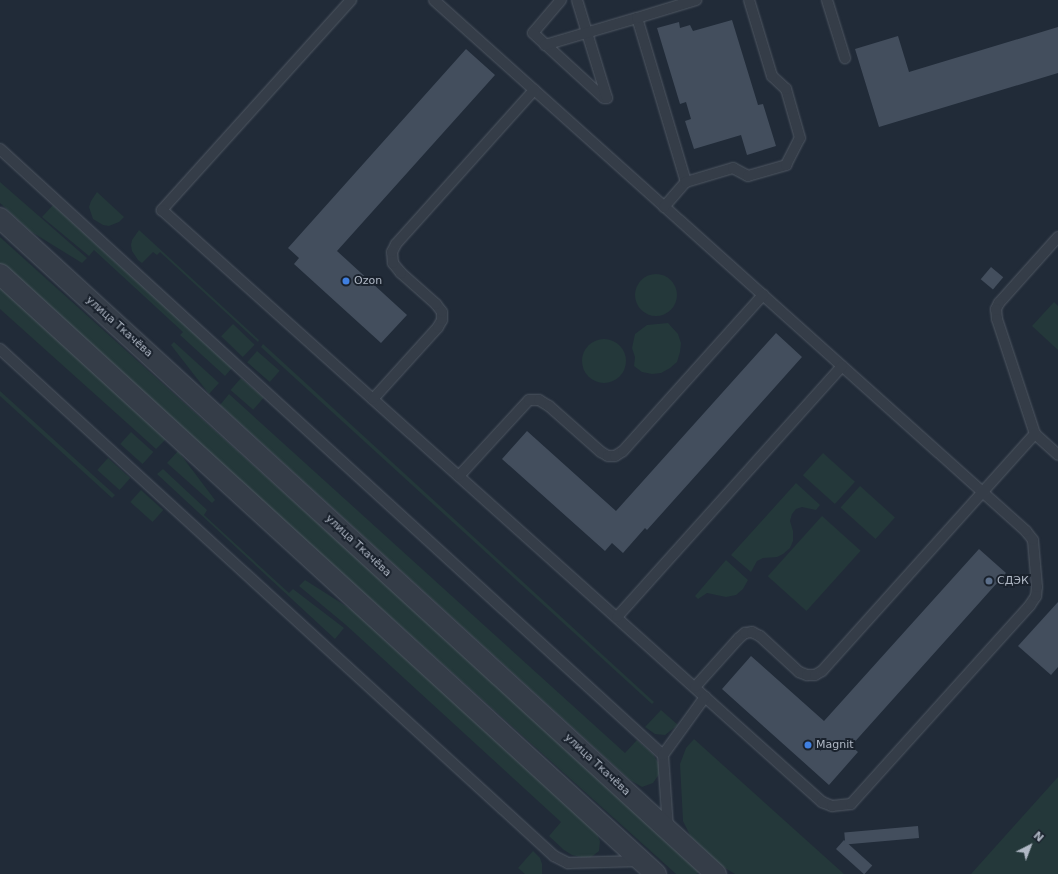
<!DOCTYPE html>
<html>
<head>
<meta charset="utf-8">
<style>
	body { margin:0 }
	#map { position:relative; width:1058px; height:874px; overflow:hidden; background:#212b38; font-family:"DejaVu Sans",sans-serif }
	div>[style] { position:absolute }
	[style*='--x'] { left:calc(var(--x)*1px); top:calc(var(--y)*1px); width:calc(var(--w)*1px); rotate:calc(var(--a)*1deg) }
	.green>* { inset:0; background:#24383a; transform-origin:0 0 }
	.round { border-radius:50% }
	.building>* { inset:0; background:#434e5d; transform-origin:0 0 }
	.roads { filter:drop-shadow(0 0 1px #505863) drop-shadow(0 0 1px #505863) }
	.lane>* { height:10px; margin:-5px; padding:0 5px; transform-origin:5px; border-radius:5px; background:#353d48 }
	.street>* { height:20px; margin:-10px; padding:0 10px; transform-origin:10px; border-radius:10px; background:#353d48 }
	.dots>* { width:11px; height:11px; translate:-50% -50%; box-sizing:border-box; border:2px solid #1a222d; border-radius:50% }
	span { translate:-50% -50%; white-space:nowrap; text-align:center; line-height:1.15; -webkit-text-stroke:4px #1a222d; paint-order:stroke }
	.poi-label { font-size:11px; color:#b0b8c5 }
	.left { translate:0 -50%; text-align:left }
	.street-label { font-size:11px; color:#b0b8c5 }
	.north { position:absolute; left:1010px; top:826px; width:40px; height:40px; -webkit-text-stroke:3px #1a222d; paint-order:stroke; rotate:42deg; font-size:11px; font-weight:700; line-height:16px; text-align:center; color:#b0b8c5 }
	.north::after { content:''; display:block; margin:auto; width:14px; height:18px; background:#b0b8c5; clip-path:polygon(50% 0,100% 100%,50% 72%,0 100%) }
</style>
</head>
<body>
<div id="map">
	<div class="green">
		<div style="clip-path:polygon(0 182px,87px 258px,82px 263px,30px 231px,0 203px)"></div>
		<div style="clip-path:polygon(97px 192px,124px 217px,119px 222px,109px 226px,103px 225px,93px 219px,89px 207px,91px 201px)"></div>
		<div style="clip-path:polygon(53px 205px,232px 368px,225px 376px,180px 335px,183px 332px,94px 250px,89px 256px,42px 217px)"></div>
		<div style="clip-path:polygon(139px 230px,259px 340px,258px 342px,160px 252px,157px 255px,153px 252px,142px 263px,138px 260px,132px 251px,131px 245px,132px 240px)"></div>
		<div style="left:0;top:237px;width:944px;height:21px;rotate:42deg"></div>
		<div class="round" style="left:635px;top:274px;width:42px;height:42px"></div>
		<div style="clip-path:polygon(0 287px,166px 439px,156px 449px,0 309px)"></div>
		<div style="clip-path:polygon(1054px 302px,1058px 306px,1058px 350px,1032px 326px)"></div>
		<div style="clip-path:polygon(668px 323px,678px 334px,681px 343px,680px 352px,677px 362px,670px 368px,661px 373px,652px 374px,642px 372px,634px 366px,635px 357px,632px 348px,635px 334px,647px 325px)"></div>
		<div style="left:233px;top:324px;width:30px;height:17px;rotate:44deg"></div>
		<div class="round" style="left:582px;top:339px;width:44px;height:44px"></div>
		<div style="clip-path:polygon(174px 342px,219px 383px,209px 394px,171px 345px)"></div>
		<div style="clip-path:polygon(263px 344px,654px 702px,652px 704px,261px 347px)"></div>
		<div style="left:257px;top:351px;width:30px;height:15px;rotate:41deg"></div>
		<div style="left:241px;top:378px;width:30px;height:16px;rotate:41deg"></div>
		<div style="clip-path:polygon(0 391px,115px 495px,112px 498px,0 396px)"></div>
		<div style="clip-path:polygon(229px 394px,625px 753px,637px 740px,653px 754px,660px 766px,660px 773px,653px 783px,642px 787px,630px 780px,220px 405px)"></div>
		<div style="left:131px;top:432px;width:30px;height:16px;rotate:42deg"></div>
		<div style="clip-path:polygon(178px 451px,215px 500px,212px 503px,167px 463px)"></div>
		<div style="left:823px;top:453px;width:43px;height:30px;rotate:42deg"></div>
		<div style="left:108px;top:458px;width:30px;height:16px;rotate:42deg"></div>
		<div style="clip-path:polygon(163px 469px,207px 510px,204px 515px,289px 593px,293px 589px,344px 628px,335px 639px,157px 474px)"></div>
		<div style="clip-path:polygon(796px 483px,820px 505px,816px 510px,802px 507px,796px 509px,792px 514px,790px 521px,793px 531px,793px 541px,790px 548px,783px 554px,777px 557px,763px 558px,757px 561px,751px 572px,731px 555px)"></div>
		<div style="left:860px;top:486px;width:47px;height:29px;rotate:42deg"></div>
		<div style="left:141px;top:490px;width:30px;height:16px;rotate:42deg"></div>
		<div style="left:822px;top:516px;width:52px;height:81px;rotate:42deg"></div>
		<div style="clip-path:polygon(726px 560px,748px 580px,743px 589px,736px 595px,726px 597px,707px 593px,698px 599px,695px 596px)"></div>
		<div style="clip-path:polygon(305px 580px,357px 613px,596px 832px,600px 841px,599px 851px,590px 858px,584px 858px,572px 855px,564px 850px,549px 836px,561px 822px,346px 625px,299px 586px)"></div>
		<div style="clip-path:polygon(661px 710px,678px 725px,665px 735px,655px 734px,645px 727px)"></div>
		<div style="clip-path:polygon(694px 739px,844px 874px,735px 874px,720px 865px,691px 837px,683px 821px,680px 764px,686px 748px)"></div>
		<div style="clip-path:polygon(1058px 777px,1058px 874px,971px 874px)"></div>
		<div style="clip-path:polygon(533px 851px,540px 858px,542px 864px,542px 874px,525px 874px,518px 868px)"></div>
	</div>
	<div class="building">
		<div style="clip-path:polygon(732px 20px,758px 105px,763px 104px,776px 146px,747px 155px,741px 135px,694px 149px,685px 121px,691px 119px,686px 102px,680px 104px,657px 28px,679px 22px,680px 28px,690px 25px,693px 31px)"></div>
		<div style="clip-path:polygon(1058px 27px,1058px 73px,879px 127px,855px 49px,898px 36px,909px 72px)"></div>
		<div style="clip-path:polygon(466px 49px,495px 75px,337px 251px,407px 315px,381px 343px,294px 264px,299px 258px,288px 248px)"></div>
		<div style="left:991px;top:267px;width:16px;height:16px;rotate:40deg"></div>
		<div style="clip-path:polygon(776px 333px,802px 357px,647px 530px,645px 528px,623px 553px,612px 543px,605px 551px,502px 459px,527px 431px,616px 511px)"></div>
		<div style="clip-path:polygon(979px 549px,1006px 573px,851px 746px,858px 752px,829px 785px,722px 689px,751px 656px,824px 721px)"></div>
		<div style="clip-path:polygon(1058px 602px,1058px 667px,1051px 675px,1018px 646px)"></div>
		<div style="left:918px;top:826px;width:12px;height:74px;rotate:85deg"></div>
		<div style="left:844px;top:840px;width:38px;height:12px;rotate:42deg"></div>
	</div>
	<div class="roads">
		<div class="lane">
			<div style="--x:351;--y:0;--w:283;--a:132"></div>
			<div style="--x:162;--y:210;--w:887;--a:41.89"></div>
			<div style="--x:822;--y:802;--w:11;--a:22"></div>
			<div style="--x:832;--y:806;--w:19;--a:-6"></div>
			<div style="--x:851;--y:804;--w:268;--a:-48"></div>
			<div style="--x:1030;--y:605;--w:11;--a:-56"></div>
			<div style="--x:1036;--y:596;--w:9;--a:-84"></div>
			<div style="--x:1037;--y:587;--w:47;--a:-94.9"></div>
			<div style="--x:1033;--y:540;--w:11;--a:-128"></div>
			<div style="--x:1026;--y:531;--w:795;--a:-138.11"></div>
			<div style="--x:561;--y:0;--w:43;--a:130.3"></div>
			<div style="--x:533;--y:33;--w:96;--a:42.5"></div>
			<div style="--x:604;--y:98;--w:3;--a:0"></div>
			<div style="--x:607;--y:98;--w:102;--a:-107"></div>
			<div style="--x:827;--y:0;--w:61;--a:72.8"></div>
			<div style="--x:545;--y:45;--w:96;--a:-16.4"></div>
			<div style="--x:0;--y:149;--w:898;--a:42.43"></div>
			<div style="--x:663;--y:755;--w:73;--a:86.1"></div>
			<div style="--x:686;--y:182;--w:171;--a:-106.6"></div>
			<div style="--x:637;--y:18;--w:62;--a:-17"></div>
			<div style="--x:664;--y:207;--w:33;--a:-49"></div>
			<div style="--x:686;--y:182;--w:49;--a:-16.6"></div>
			<div style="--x:733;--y:168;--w:17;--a:28"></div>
			<div style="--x:748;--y:176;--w:40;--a:-16"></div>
			<div style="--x:786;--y:165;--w:30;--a:-63"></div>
			<div style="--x:800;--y:138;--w:51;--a:-105.9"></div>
			<div style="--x:786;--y:89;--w:19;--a:-137"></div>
			<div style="--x:772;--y:76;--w:79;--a:-106.8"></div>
			<div style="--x:1058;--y:237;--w:89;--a:131.8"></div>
			<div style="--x:999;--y:303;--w:7;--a:117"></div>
			<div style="--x:996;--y:309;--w:10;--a:84"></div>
			<div style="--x:997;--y:319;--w:121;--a:71.7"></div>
			<div style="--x:1035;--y:434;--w:31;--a:42"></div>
			<div style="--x:0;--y:349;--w:751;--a:42.46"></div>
			<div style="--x:554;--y:856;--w:16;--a:27"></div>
			<div style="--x:568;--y:863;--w:73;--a:-1.6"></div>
			<div style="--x:373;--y:399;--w:97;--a:-47.9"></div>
			<div style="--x:438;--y:327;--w:8;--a:-60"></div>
			<div style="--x:442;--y:320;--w:8;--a:-90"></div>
			<div style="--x:442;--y:312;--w:10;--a:-127"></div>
			<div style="--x:436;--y:304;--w:47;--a:-138.5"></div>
			<div style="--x:401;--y:273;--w:13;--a:-129"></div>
			<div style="--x:393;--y:263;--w:11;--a:-95"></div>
			<div style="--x:392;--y:252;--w:9;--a:-63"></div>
			<div style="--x:396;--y:244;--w:207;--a:-48.1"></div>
			<div style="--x:459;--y:476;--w:103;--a:-47.4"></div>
			<div style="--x:529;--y:400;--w:10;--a:0"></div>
			<div style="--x:539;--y:400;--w:12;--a:31"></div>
			<div style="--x:549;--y:406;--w:69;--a:41.5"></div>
			<div style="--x:601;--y:452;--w:8;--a:30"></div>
			<div style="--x:608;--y:456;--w:7;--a:0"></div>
			<div style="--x:615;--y:456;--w:9;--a:-32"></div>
			<div style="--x:623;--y:451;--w:210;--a:-48.1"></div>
			<div style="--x:617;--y:617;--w:337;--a:-48.1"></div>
			<div style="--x:695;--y:687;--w:66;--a:-48.1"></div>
			<div style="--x:739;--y:638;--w:8;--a:-40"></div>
			<div style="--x:745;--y:633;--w:7;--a:-8"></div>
			<div style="--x:752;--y:632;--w:9;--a:27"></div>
			<div style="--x:760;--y:636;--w:53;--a:42.7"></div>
			<div style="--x:799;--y:672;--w:9;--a:21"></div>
			<div style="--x:807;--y:675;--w:8;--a:0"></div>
			<div style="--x:815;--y:675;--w:8;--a:-30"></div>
			<div style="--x:822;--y:671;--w:319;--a:-48.1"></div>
			<div style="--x:663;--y:755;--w:72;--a:-54.1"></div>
		</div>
		<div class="street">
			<div style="--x:0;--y:218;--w:971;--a:42.5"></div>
			<div style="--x:0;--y:274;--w:889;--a:42.45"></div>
		</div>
	</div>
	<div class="dots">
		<div style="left:346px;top:281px;background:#3f7fe0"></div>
		<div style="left:989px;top:581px;background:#5c6f8a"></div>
		<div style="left:808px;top:745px;background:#3f7fe0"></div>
	</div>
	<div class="poi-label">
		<span class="left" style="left:354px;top:281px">Ozon</span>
		<span class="left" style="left:997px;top:581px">СДЭК</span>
		<span class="left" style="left:816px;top:745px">Magnit</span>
	</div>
	<div class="street-label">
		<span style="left:119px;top:327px;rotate:42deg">улица Ткачёва</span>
		<span style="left:358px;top:546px;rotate:43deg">улица Ткачёва</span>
		<span style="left:597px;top:765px;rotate:43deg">улица Ткачёва</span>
	</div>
	<div class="north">N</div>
</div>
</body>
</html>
